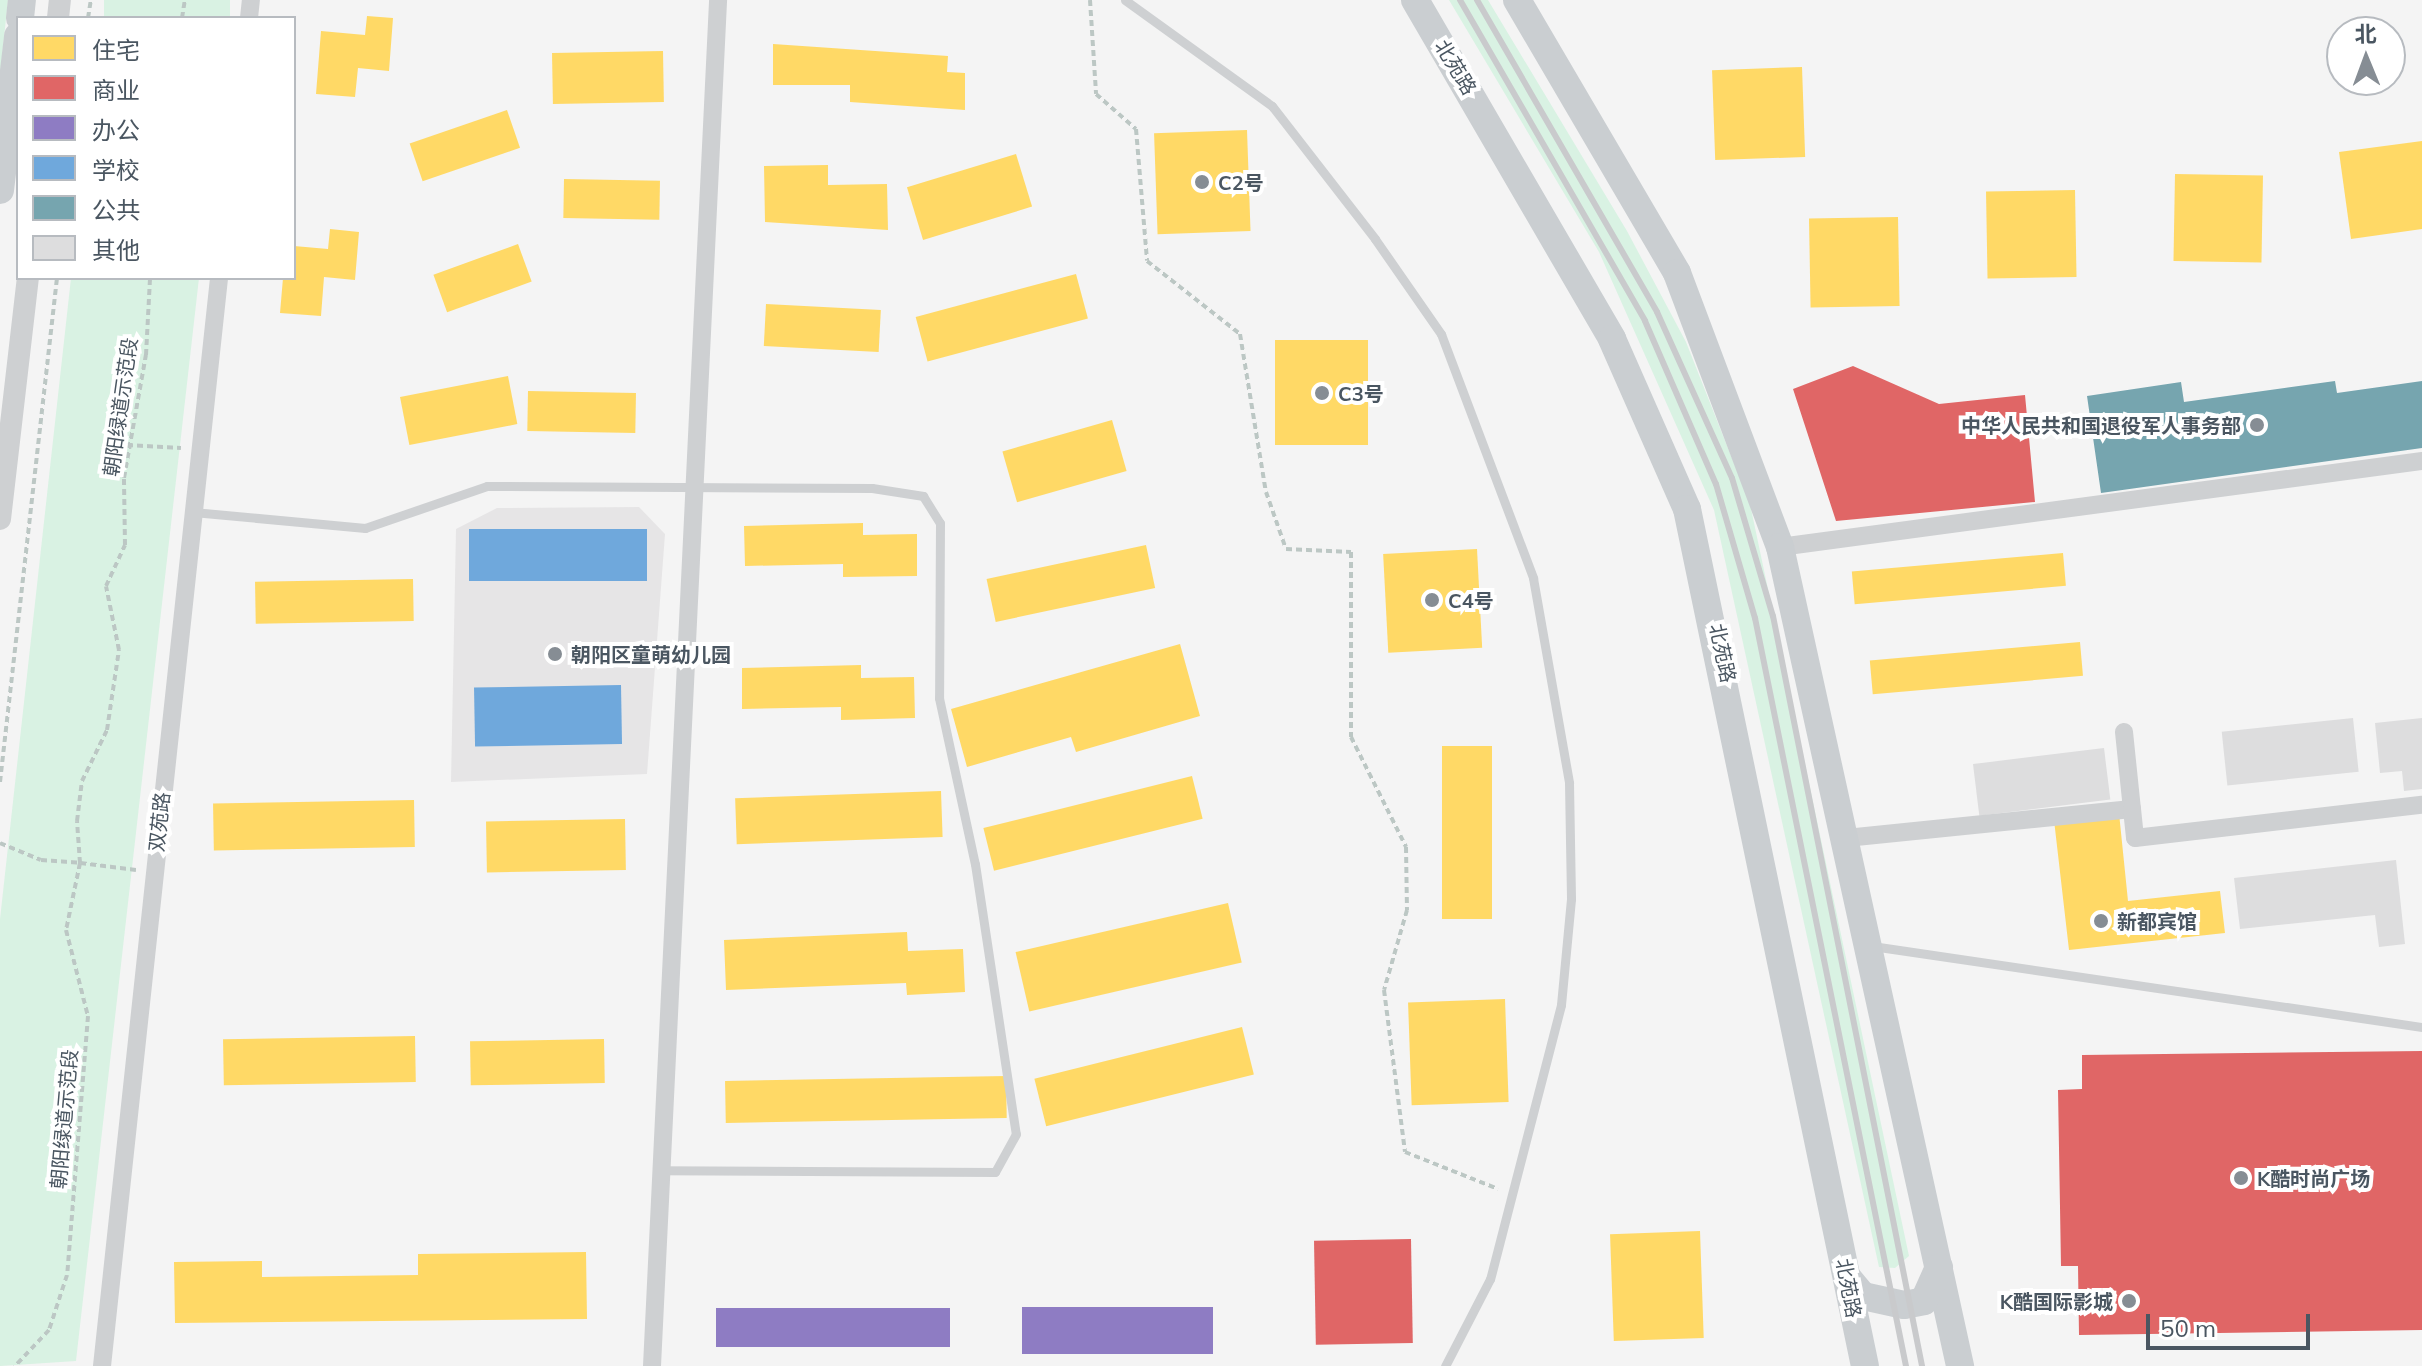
<!DOCTYPE html>
<html>
<head>
<meta charset="utf-8">
<style>
	body { margin:0 }
	#map { position:relative; width:2422px; height:1366px; overflow:hidden; background:#f4f4f4; font-family:Mulish,"Noto Sans SC",sans-serif }
	div>[style] { position:absolute }
	[style*='--x'] { left:calc(var(--x)*1px); top:calc(var(--y)*1px); width:calc(var(--w)*1px); rotate:calc(var(--a)*1deg) }
	.education>* { inset:0; background:#e6e5e6 }
	.green>* { inset:0; background:#d9f2e3; transform-origin:0 0 }
	.homes>* { inset:0; background:#ffd966; transform-origin:0 0 }
	.shops>* { inset:0; background:#e06666; transform-origin:0 0 }
	.offices>* { inset:0; background:#8e7cc3; transform-origin:0 0 }
	.schools>* { inset:0; background:#6fa8dc; transform-origin:0 0 }
	.public>* { inset:0; background:#76a5af }
	.building>* { inset:0; background:#ddddde; transform-origin:0 0 }
	.path>* { height:4px; margin-top:-2px; transform-origin:0; background:repeating-linear-gradient(90deg,#bcc7c4 0 6px,transparent 0 10px) }
	.service>* { height:9px; margin:-4.5px; padding:0 4.5px; transform-origin:4.5px; border-radius:4.5px; background:#ced0d2 }
	.minor>* { height:18px; margin:-9px; padding:0 9px; transform-origin:9px; border-radius:9px; background:#ced0d2 }
	.tertiary>* { height:22px; margin:-11px; padding:0 11px; transform-origin:11px; border-radius:11px; background:#ced0d2 }
	.primary>* { height:28px; margin:-14px; padding:0 14px; transform-origin:14px; border-radius:14px; background:#caced1 }
	.rail>* { height:6px; margin:-3px; padding:0 3px; transform-origin:3px; border-radius:3px; background:#c9cacc }
	.dots>* { width:22px; height:22px; translate:-50% -50%; box-sizing:border-box; border:4px solid #fff; border-radius:50% }
	span { translate:-50% -50%; white-space:nowrap; text-align:center; line-height:1.15; -webkit-text-stroke:8px #fff; paint-order:stroke }
	.street-label { font-size:20px; color:#4a5661 }
	.poi-label { font-size:20px; color:#4a5661; font-weight:700 }
	.left { translate:0 -50%; text-align:left }
	.right { translate:-100% -50%; text-align:right }
	.legend { position:absolute; left:16px; top:16px; width:280px; height:264px; box-sizing:border-box; background:#fff; border:2px solid #b7bbc0; margin:0; padding:10px 14px; list-style:none; font-size:24px; color:#4a5661 }
	.legend li { display:flex; align-items:center; gap:16px; height:40px }
	.legend b { width:40px; border:2px solid #b7bbc0 }
	.north { position:absolute; left:2326px; top:16px; width:80px; height:80px; box-sizing:border-box; background:#fff; border:2px solid #b7bbc0; border-radius:50%; rotate:359deg; font-size:22px; font-weight:700; line-height:32px; text-align:center; color:#4a5661 }
	.north::after { content:''; display:block; margin:auto; width:28px; height:36px; background:#868d94; clip-path:polygon(50% 0,100% 100%,50% 72%,0 100%) }
	.scale { position:absolute; left:2146px; top:1314px; width:164px; height:36px; box-sizing:border-box; border:4px solid #4a5661; border-top:0; padding-left:10px; font-size:24px; line-height:28px; white-space:nowrap; color:#4a5661; -webkit-text-stroke:6px #fff; paint-order:stroke }
</style>
</head>
<body>
<div id="map">
	<div class="education">
		<div style="clip-path:polygon(639px 507px,665px 534px,647px 774px,451px 782px,456px 529px,497px 508px)"></div>
	</div>
	<div class="green">
		<div style="clip-path:polygon(0 0,8px 0,0 75px)"></div>
		<div style="left:104px;top:0;width:126px;height:18px"></div>
		<div style="clip-path:polygon(1449px 0,1488px 0,1627px 231px,1686px 342px,1750px 504px,1909px 1256px,1895px 1268px,1879px 1267px,1714px 510px,1599px 252px)"></div>
		<div style="clip-path:polygon(71px 278px,199px 278px,76px 1361px,0 1366px,0 919px)"></div>
	</div>
	<div class="homes">
		<div style="clip-path:polygon(367px 16px,393px 18px,389px 71px,358px 68px,355px 97px,316px 94px,321px 31px,365px 35px)"></div>
		<div style="clip-path:polygon(773px 44px,948px 56px,947px 72px,965px 73px,965px 110px,850px 102px,850px 85px,773px 85px)"></div>
		<div style="left:663px;top:51px;width:51px;height:111px;rotate:89deg"></div>
		<div style="left:1802px;top:67px;width:90px;height:90px;rotate:88deg"></div>
		<div style="left:507px;top:110px;width:40px;height:103px;rotate:71deg"></div>
		<div style="left:1247px;top:130px;width:101px;height:93px;rotate:88deg"></div>
		<div style="clip-path:polygon(2422px 141px,2422px 229px,2351px 239px,2339px 152px)"></div>
		<div style="left:1016px;top:154px;width:55px;height:114px;rotate:73deg"></div>
		<div style="clip-path:polygon(828px 165px,828px 185px,887px 184px,888px 230px,765px 222px,764px 166px)"></div>
		<div style="left:2175px;top:174px;width:88px;height:87px;rotate:1deg"></div>
		<div style="left:564px;top:179px;width:96px;height:39px;rotate:1deg"></div>
		<div style="left:2075px;top:190px;width:87px;height:89px;rotate:89deg"></div>
		<div style="left:1898px;top:217px;width:89px;height:89px;rotate:89deg"></div>
		<div style="clip-path:polygon(330px 229px,359px 232px,355px 280px,324px 277px,321px 316px,280px 313px,283px 278px,294px 278px,294px 246px,328px 249px)"></div>
		<div style="left:518px;top:244px;width:40px;height:90px;rotate:70deg"></div>
		<div style="left:1076px;top:274px;width:46px;height:166px;rotate:75deg"></div>
		<div style="left:766px;top:304px;width:115px;height:42px;rotate:3deg"></div>
		<div style="left:1368px;top:340px;width:105px;height:93px;rotate:90deg"></div>
		<div style="left:508px;top:376px;width:49px;height:110px;rotate:79deg"></div>
		<div style="left:528px;top:391px;width:108px;height:40px;rotate:1deg"></div>
		<div style="left:1112px;top:420px;width:53px;height:114px;rotate:74deg"></div>
		<div style="clip-path:polygon(863px 523px,863px 535px,917px 534px,917px 576px,843px 577px,843px 564px,745px 566px,744px 526px)"></div>
		<div style="left:1146px;top:545px;width:44px;height:163px;rotate:78deg"></div>
		<div style="left:1477px;top:549px;width:99px;height:94px;rotate:87deg"></div>
		<div style="left:2063px;top:553px;width:33px;height:212px;rotate:85deg"></div>
		<div style="left:413px;top:579px;width:42px;height:158px;rotate:89deg"></div>
		<div style="left:2080px;top:642px;width:34px;height:211px;rotate:85deg"></div>
		<div style="clip-path:polygon(1180px 644px,1200px 716px,1076px 752px,1071px 737px,967px 767px,951px 709px)"></div>
		<div style="clip-path:polygon(861px 665px,861px 678px,914px 677px,915px 718px,841px 720px,841px 707px,742px 709px,742px 668px)"></div>
		<div style="left:1442px;top:746px;width:50px;height:173px"></div>
		<div style="left:1192px;top:776px;width:44px;height:215px;rotate:76deg"></div>
		<div style="left:941px;top:791px;width:46px;height:206px;rotate:88deg"></div>
		<div style="left:414px;top:800px;width:47px;height:201px;rotate:89deg"></div>
		<div style="clip-path:polygon(2119px 813px,2128px 901px,2220px 891px,2225px 933px,2069px 950px,2054px 820px)"></div>
		<div style="left:625px;top:819px;width:51px;height:139px;rotate:89deg"></div>
		<div style="left:1228px;top:903px;width:61px;height:218px;rotate:77deg"></div>
		<div style="clip-path:polygon(907px 932px,908px 951px,963px 949px,965px 992px,907px 995px,906px 983px,726px 990px,724px 940px)"></div>
		<div style="left:1505px;top:999px;width:103px;height:97px;rotate:88deg"></div>
		<div style="left:1242px;top:1027px;width:49px;height:214px;rotate:76deg"></div>
		<div style="left:415px;top:1036px;width:46px;height:192px;rotate:89deg"></div>
		<div style="left:604px;top:1039px;width:44px;height:134px;rotate:89deg"></div>
		<div style="left:1006px;top:1076px;width:42px;height:281px;rotate:89deg"></div>
		<div style="left:1700px;top:1231px;width:107px;height:90px;rotate:88deg"></div>
		<div style="clip-path:polygon(586px 1252px,587px 1319px,175px 1323px,174px 1262px,262px 1261px,262px 1277px,418px 1275px,418px 1254px)"></div>
	</div>
	<div class="shops">
		<div style="clip-path:polygon(1853px 366px,1939px 404px,2025px 395px,2035px 502px,1836px 521px,1793px 389px)"></div>
		<div style="clip-path:polygon(2422px 1051px,2422px 1330px,2079px 1335px,2078px 1266px,2061px 1266px,2058px 1090px,2082px 1089px,2082px 1055px)"></div>
		<div style="left:1411px;top:1239px;width:104px;height:97px;rotate:89deg"></div>
	</div>
	<div class="offices">
		<div style="left:1022px;top:1307px;width:191px;height:47px"></div>
		<div style="left:950px;top:1308px;width:39px;height:234px;rotate:90deg"></div>
	</div>
	<div class="schools">
		<div style="left:647px;top:529px;width:52px;height:178px;rotate:90deg"></div>
		<div style="left:621px;top:685px;width:59px;height:147px;rotate:89deg"></div>
	</div>
	<div class="public">
		<div style="clip-path:polygon(2335px 381px,2337px 393px,2422px 381px,2422px 448px,2101px 493px,2087px 396px,2181px 382px,2184px 402px)"></div>
	</div>
	<div class="building">
		<div style="left:2353px;top:718px;width:54px;height:132px;rotate:84deg"></div>
		<div style="clip-path:polygon(2422px 718px,2422px 789px,2404px 791px,2402px 771px,2380px 773px,2375px 723px)"></div>
		<div style="left:2104px;top:748px;width:52px;height:132px;rotate:83deg"></div>
		<div style="clip-path:polygon(2396px 860px,2405px 944px,2379px 947px,2375px 915px,2240px 929px,2234px 878px)"></div>
	</div>
	<div class="path">
		<div style="--x:1090;--y:0;--w:94;--a:86.3"></div>
		<div style="--x:1096;--y:94;--w:53;--a:41.2"></div>
		<div style="--x:1136;--y:129;--w:132;--a:85.2"></div>
		<div style="--x:1147;--y:261;--w:118;--a:38.1"></div>
		<div style="--x:1240;--y:334;--w:160;--a:80.7"></div>
		<div style="--x:1266;--y:492;--w:60;--a:70.7"></div>
		<div style="--x:1286;--y:549;--w:65;--a:2.6"></div>
		<div style="--x:1351;--y:552;--w:185;--a:90"></div>
		<div style="--x:1351;--y:737;--w:123;--a:63.4"></div>
		<div style="--x:1406;--y:847;--w:63;--a:89.1"></div>
		<div style="--x:1407;--y:910;--w:83;--a:106"></div>
		<div style="--x:1384;--y:990;--w:163;--a:82.6"></div>
		<div style="--x:1405;--y:1152;--w:100;--a:21.7"></div>
		<div style="--x:88;--y:18;--w:18;--a:-81"></div>
		<div style="--x:182;--y:18;--w:18;--a:-81"></div>
		<div style="--x:127;--y:445;--w:54;--a:3.2"></div>
		<div style="--x:0;--y:782;--w:507;--a:-83.55"></div>
		<div style="--x:0;--y:843;--w:44;--a:22.5"></div>
		<div style="--x:41;--y:860;--w:39;--a:4"></div>
		<div style="--x:80;--y:863;--w:68;--a:101.8"></div>
		<div style="--x:66;--y:930;--w:89;--a:75.7"></div>
		<div style="--x:88;--y:1016;--w:260;--a:94.6"></div>
		<div style="--x:67;--y:1275;--w:58;--a:108.1"></div>
		<div style="--x:49;--y:1330;--w:50;--a:133.4"></div>
		<div style="--x:136;--y:870;--w:56;--a:-172.9"></div>
		<div style="--x:80;--y:863;--w:42;--a:-94.1"></div>
		<div style="--x:77;--y:821;--w:40;--a:-82.9"></div>
		<div style="--x:82;--y:781;--w:57;--a:-63.9"></div>
		<div style="--x:107;--y:730;--w:81;--a:-81.5"></div>
		<div style="--x:119;--y:650;--w:65;--a:-101.5"></div>
		<div style="--x:106;--y:586;--w:45;--a:-65.1"></div>
		<div style="--x:125;--y:545;--w:67;--a:-90.9"></div>
		<div style="--x:124;--y:478;--w:125;--a:-79.9"></div>
		<div style="--x:146;--y:355;--w:77;--a:-87"></div>
	</div>
	<div class="service">
		<div style="--x:1125;--y:0;--w:181;--a:35.8"></div>
		<div style="--x:1272;--y:106;--w:168;--a:52.2"></div>
		<div style="--x:1375;--y:239;--w:116;--a:55.2"></div>
		<div style="--x:1441;--y:334;--w:261;--a:69.3"></div>
		<div style="--x:1533;--y:578;--w:208;--a:80"></div>
		<div style="--x:1569;--y:783;--w:116;--a:89"></div>
		<div style="--x:1571;--y:899;--w:106;--a:95.4"></div>
		<div style="--x:1561;--y:1005;--w:283;--a:104.5"></div>
		<div style="--x:1490;--y:1279;--w:98;--a:117.3"></div>
		<div style="--x:193;--y:512;--w:173;--a:5.3"></div>
		<div style="--x:365;--y:528;--w:129;--a:-19"></div>
		<div style="--x:487;--y:486;--w:385;--a:0.3"></div>
		<div style="--x:872;--y:488;--w:52;--a:8.9"></div>
		<div style="--x:923;--y:496;--w:32;--a:58"></div>
		<div style="--x:940;--y:523;--w:175;--a:90.3"></div>
		<div style="--x:939;--y:698;--w:170;--a:77.8"></div>
		<div style="--x:975;--y:864;--w:273;--a:81.4"></div>
		<div style="--x:1016;--y:1134;--w:43;--a:118.9"></div>
		<div style="--x:995;--y:1172;--w:336;--a:-179.7"></div>
		<div style="--x:1872;--y:946;--w:556;--a:8.38"></div>
	</div>
	<div class="minor">
		<div style="--x:249;--y:18;--w:18;--a:-84"></div>
		<div style="--x:1780;--y:547;--w:648;--a:-7.63"></div>
		<div style="--x:2124;--y:732;--w:77;--a:84.1"></div>
		<div style="--x:1846;--y:838;--w:287;--a:-5.8"></div>
		<div style="--x:2132;--y:809;--w:29;--a:84"></div>
		<div style="--x:2135;--y:838;--w:289;--a:-6.6"></div>
		<div style="--x:102;--y:1366;--w:1094;--a:-83.86"></div>
		<div style="--x:652;--y:1366;--w:1368;--a:-87.23"></div>
	</div>
	<div class="tertiary">
		<div style="--x:58;--y:18;--w:18;--a:-84"></div>
		<div style="--x:0;--y:519;--w:243;--a:-83.4"></div>
	</div>
	<div class="primary">
		<div style="--x:1415;--y:0;--w:392;--a:59.8"></div>
		<div style="--x:1612;--y:339;--w:186;--a:66.2"></div>
		<div style="--x:1687;--y:509;--w:875;--a:78.27"></div>
		<div style="--x:1517;--y:0;--w:316;--a:59.6"></div>
		<div style="--x:1677;--y:273;--w:293;--a:69.4"></div>
		<div style="--x:1780;--y:547;--w:839;--a:77.6"></div>
		<div style="--x:20;--y:18;--w:18;--a:-84"></div>
		<div style="--x:0;--y:190;--w:155;--a:-83.3"></div>
		<div style="--x:1847;--y:1277;--w:25;--a:50"></div>
		<div style="--x:1863;--y:1296;--w:42;--a:12.4"></div>
		<div style="--x:1904;--y:1305;--w:20;--a:-11"></div>
		<div style="--x:1924;--y:1301;--w:37;--a:-66"></div>
	</div>
	<div class="rail">
		<div style="--x:1460;--y:0;--w:370;--a:60"></div>
		<div style="--x:1645;--y:321;--w:178;--a:66.5"></div>
		<div style="--x:1716;--y:484;--w:140;--a:73.8"></div>
		<div style="--x:1755;--y:618;--w:763;--a:78.59"></div>
		<div style="--x:1477;--y:0;--w:360;--a:60"></div>
		<div style="--x:1657;--y:312;--w:182;--a:65.7"></div>
		<div style="--x:1732;--y:478;--w:144;--a:73.5"></div>
		<div style="--x:1773;--y:616;--w:765;--a:78.76"></div>
	</div>
	<div class="dots">
		<div style="left:1202px;top:182px;background:#868d94"></div>
		<div style="left:1322px;top:393px;background:#868d94"></div>
		<div style="left:2257px;top:425px;background:#868d94"></div>
		<div style="left:1432px;top:600px;background:#868d94"></div>
		<div style="left:555px;top:654px;background:#868d94"></div>
		<div style="left:2101px;top:921px;background:#868d94"></div>
		<div style="left:2241px;top:1178px;background:#868d94"></div>
		<div style="left:2129px;top:1301px;background:#868d94"></div>
	</div>
	<div class="street-label">
		<span style="left:1456px;top:67px;rotate:59deg">北苑路</span>
		<span style="left:120px;top:407px;rotate:-82deg">朝阳绿道示范段</span>
		<span style="left:1723px;top:653px;rotate:78deg">北苑路</span>
		<span style="left:159px;top:822px;rotate:-84deg">双苑路</span>
		<span style="left:64px;top:1119px;rotate:-85deg">朝阳绿道示范段</span>
		<span style="left:1849px;top:1288px;rotate:79deg">北苑路</span>
	</div>
	<div class="poi-label">
		<span class="left" style="left:1218px;top:182px">C2号</span>
		<span class="left" style="left:1338px;top:393px">C3号</span>
		<span class="right" style="left:2241px;top:425px">中华人民共和国退役军人事务部</span>
		<span class="left" style="left:1448px;top:600px">C4号</span>
		<span class="left" style="left:571px;top:654px">朝阳区童萌幼儿园</span>
		<span class="left" style="left:2117px;top:921px">新都宾馆</span>
		<span class="left" style="left:2257px;top:1178px">K酷时尚广场</span>
		<span class="right" style="left:2113px;top:1301px">K酷国际影城</span>
	</div>
	<ul class="legend">
	<li><b style="height:22px;background:#ffd966"></b>住宅</li>
	<li><b style="height:22px;background:#e06666"></b>商业</li>
	<li><b style="height:22px;background:#8e7cc3"></b>办公</li>
	<li><b style="height:22px;background:#6fa8dc"></b>学校</li>
	<li><b style="height:22px;background:#76a5af"></b>公共</li>
	<li><b style="height:22px;background:#ddddde"></b>其他</li>
	</ul>
	<div class="north">北</div>
	<div class="scale">50 m</div>
</div>
</body>
</html>
